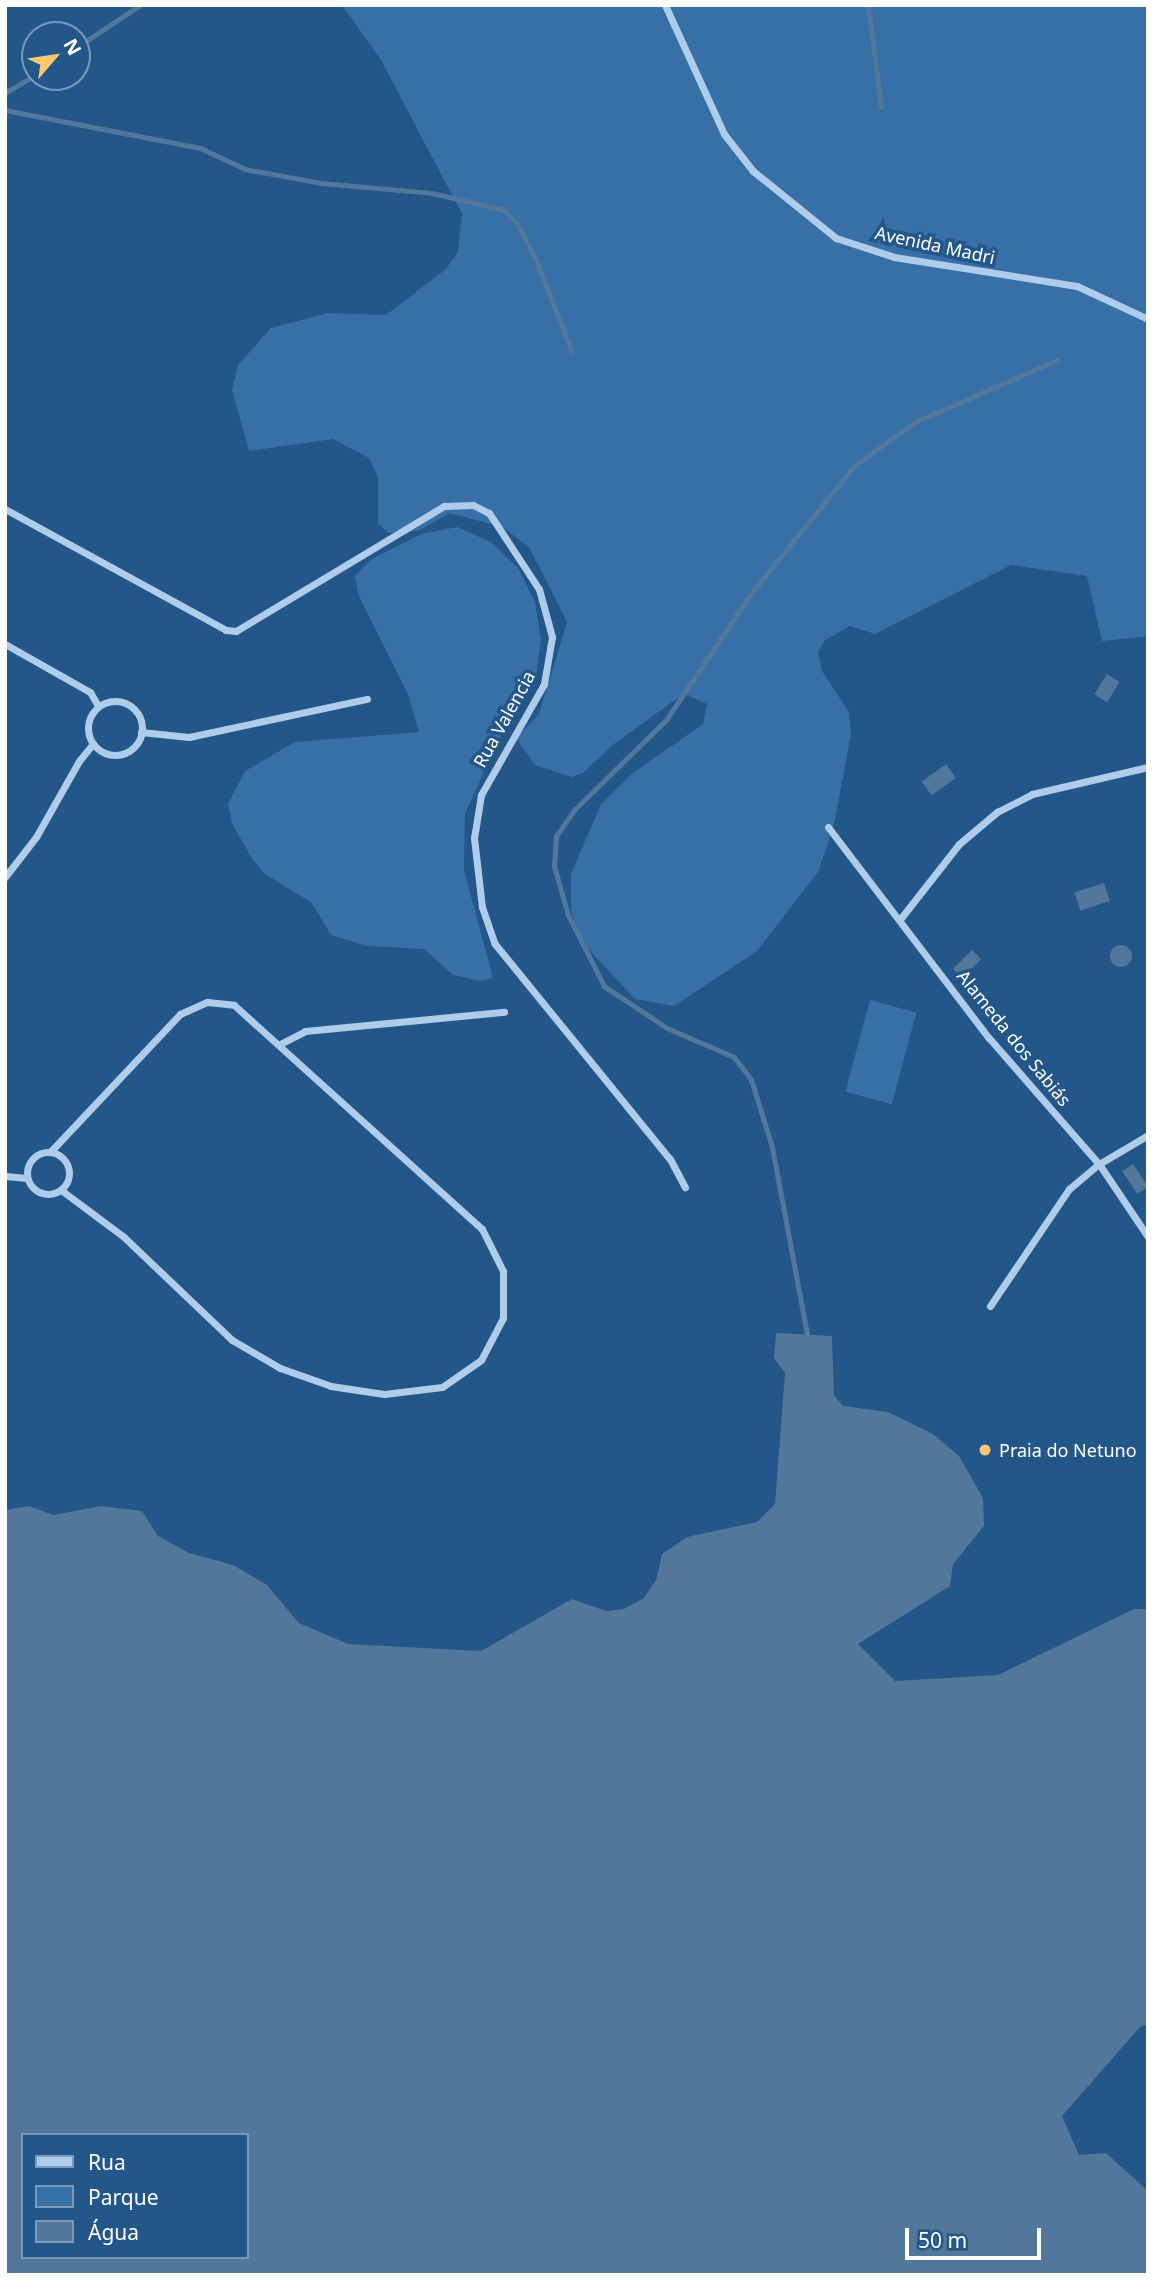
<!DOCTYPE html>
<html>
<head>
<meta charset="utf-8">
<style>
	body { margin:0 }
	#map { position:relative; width:1153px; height:2280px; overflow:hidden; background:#235689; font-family:"Noto Sans",sans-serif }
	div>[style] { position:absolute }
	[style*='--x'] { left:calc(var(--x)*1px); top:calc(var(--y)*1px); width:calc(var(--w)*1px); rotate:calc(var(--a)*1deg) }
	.green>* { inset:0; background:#3770a6; transform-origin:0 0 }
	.water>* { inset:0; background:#53769b; transform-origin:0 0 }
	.round { border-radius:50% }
	.stream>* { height:5px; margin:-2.5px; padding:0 2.5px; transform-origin:2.5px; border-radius:2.5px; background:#53769b }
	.street>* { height:7px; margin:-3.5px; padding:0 3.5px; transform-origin:3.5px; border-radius:3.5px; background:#afcdea }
	.street>.ring { margin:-3.5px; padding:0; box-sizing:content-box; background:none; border:7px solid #afcdea; border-radius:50% }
	.dots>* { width:19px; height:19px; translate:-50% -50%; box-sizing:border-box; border:4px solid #235689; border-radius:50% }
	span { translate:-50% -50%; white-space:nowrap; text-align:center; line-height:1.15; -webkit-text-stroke:7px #235689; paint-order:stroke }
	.street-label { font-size:18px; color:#fff }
	.poi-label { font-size:18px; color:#fff }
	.left { translate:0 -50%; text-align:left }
	.frame { position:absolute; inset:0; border:7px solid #fff; pointer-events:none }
	.legend { position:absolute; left:21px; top:2133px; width:228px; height:126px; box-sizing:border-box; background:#235689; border:2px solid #7b9ab8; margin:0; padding:9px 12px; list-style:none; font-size:21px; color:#fff }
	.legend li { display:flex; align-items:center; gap:14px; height:35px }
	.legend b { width:35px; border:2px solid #7b9ab8 }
	.north { position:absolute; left:21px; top:21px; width:70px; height:70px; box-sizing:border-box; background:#235689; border:2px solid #7b9ab8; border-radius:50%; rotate:61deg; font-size:19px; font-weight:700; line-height:28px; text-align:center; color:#fff }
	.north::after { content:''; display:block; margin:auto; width:24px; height:32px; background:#f6c771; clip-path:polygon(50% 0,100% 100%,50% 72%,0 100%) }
	.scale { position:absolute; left:905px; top:2228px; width:136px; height:32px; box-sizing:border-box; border:4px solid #fff; border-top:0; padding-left:9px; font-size:21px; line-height:24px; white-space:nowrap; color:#fff; -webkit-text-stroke:5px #235689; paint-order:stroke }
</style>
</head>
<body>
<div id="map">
	<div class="green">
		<div style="clip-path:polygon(342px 5px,1148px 5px,1148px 636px,1102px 641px,1087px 576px,1011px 565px,875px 634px,850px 626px,825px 640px,818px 652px,822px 671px,849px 712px,851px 734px,834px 825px,818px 872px,757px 951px,674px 1006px,635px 999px,579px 939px,571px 910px,571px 874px,601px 804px,633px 773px,703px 724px,707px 704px,687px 695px,675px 700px,614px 744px,583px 773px,572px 777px,535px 765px,516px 738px,539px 714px,567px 622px,529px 547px,502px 527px,450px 513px,418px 531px,389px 533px,378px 524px,378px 477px,369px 458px,333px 439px,249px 451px,232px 390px,238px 365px,271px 328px,328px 313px,386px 315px,446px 269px,458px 252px,462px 214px,381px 60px)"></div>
		<div style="clip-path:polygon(457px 527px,491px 542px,518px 568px,535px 602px,541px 640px,536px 677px,498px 741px,465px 814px,464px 870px,493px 978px,480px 981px,453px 975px,424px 949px,367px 946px,331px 935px,312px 903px,265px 874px,252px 859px,232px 823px,228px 804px,245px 771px,295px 742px,419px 732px,408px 694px,358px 594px,355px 576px,372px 559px,421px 534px)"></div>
		<div style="left:870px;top:1000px;width:48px;height:95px;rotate:15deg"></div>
	</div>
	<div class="water">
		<div style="left:1107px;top:674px;width:15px;height:24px;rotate:32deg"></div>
		<div style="left:946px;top:764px;width:17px;height:30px;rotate:54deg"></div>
		<div style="left:1104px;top:883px;width:19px;height:31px;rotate:72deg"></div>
		<div class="round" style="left:1110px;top:945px;width:22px;height:22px"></div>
		<div style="left:972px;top:950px;width:13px;height:27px;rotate:45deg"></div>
		<div style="left:1133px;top:1164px;width:27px;height:13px;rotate:56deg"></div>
		<div style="clip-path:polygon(evenodd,776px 1333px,832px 1336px,834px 1395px,843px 1406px,888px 1412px,933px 1434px,959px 1456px,983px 1498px,984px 1526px,953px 1564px,950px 1586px,858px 1644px,895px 1681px,998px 1675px,1134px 1609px,1148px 1609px,1148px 2024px,1140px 2027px,1062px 2116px,1079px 2155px,1106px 2153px,1148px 2191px,1148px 2275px,5px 2275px,5px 1510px,29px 1506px,53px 1515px,101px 1506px,142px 1511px,158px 1536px,189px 1553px,233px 1565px,267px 1585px,299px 1623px,348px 1644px,481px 1651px,572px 1599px,606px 1611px,624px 1609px,644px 1598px,656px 1580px,662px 1554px,687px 1537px,757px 1522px,775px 1504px,785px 1373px,774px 1358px,776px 1333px,23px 2135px,247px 2135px,247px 2257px,23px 2257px,23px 2135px)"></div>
	</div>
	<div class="stream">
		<div style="--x:868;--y:5;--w:103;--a:82.7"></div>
		<div style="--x:77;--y:47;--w:76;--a:-33.7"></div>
		<div style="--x:5;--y:93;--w:35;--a:-31"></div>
		<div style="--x:5;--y:110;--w:199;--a:11"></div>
		<div style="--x:200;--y:148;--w:50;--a:25"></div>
		<div style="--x:245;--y:169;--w:77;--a:10.4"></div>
		<div style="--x:321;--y:183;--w:111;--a:5.1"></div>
		<div style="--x:432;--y:193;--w:74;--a:13.3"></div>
		<div style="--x:504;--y:210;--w:18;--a:45"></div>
		<div style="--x:517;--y:223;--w:42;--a:62.8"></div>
		<div style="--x:536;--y:260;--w:97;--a:68.7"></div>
		<div style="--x:807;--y:1334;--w:190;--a:-100.6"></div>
		<div style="--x:772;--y:1147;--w:71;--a:-107.2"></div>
		<div style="--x:751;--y:1079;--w:28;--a:-128"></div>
		<div style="--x:734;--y:1057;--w:73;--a:-156.6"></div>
		<div style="--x:667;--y:1028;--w:76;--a:-146.3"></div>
		<div style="--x:604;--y:986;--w:80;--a:-116.9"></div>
		<div style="--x:568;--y:915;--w:51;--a:-105.9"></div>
		<div style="--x:554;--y:866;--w:30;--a:-86"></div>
		<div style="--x:556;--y:836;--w:32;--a:-55"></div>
		<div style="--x:574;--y:810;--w:129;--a:-44.4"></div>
		<div style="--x:666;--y:720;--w:149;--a:-56.2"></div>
		<div style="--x:749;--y:596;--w:167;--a:-51.1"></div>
		<div style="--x:854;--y:466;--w:75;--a:-35.8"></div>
		<div style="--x:915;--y:422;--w:155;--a:-23.6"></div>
	</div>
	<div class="street">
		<div style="--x:665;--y:5;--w:142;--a:65.4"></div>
		<div style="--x:724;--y:134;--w:47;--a:51.9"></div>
		<div style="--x:753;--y:171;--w:107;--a:38.9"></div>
		<div style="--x:836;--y:238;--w:61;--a:18.1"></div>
		<div style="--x:894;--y:257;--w:185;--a:9"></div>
		<div style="--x:1077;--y:286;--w:78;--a:24.9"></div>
		<div style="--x:5;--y:509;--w:252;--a:28.7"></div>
		<div style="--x:226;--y:630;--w:10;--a:6"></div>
		<div style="--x:236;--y:631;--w:243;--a:-31"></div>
		<div style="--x:444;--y:506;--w:29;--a:-2"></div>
		<div style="--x:473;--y:505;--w:18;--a:27"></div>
		<div style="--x:489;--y:513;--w:91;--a:56.7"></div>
		<div style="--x:539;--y:589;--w:50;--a:74.8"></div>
		<div style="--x:552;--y:637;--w:48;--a:99.7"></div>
		<div style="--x:544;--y:684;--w:128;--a:119.6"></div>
		<div style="--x:481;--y:795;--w:44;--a:99.2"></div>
		<div style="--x:474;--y:838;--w:69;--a:83.4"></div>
		<div style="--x:482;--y:907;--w:39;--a:71"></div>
		<div style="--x:495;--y:944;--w:277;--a:50.9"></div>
		<div style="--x:670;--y:1159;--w:32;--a:62"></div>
		<div style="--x:5;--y:644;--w:98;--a:29.5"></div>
		<div style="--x:90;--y:692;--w:16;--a:60"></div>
		<div class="ring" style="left:88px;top:701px;width:47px;height:47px"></div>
		<div style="--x:141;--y:732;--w:48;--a:5.9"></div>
		<div style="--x:189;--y:737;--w:182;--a:-12.1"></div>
		<div style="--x:828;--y:827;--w:265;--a:52.7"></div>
		<div style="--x:989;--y:1038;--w:167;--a:48.9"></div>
		<div style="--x:1099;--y:1164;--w:88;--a:56.1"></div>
		<div style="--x:5;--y:877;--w:51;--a:-52.2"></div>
		<div style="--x:36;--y:837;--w:87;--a:-60.5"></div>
		<div style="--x:79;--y:761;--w:22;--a:-51"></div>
		<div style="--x:901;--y:918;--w:94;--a:-51.9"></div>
		<div style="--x:959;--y:844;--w:50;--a:-40.1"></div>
		<div style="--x:997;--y:812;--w:39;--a:-27"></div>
		<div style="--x:1032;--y:794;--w:119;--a:-13.1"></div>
		<div style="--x:280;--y:1044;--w:28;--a:-27"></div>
		<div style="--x:305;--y:1031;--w:200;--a:-5.5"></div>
		<div style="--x:51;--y:1151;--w:188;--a:-46.7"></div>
		<div style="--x:180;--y:1014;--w:30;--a:-24"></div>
		<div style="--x:207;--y:1002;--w:27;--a:6"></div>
		<div style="--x:234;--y:1005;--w:334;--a:42.1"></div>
		<div style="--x:482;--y:1229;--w:47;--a:63.4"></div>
		<div style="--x:503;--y:1271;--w:47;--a:90"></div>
		<div style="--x:503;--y:1318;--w:47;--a:117.6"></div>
		<div style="--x:481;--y:1360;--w:47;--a:145.3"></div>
		<div style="--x:442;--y:1387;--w:58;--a:173.1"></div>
		<div style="--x:384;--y:1394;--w:54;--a:-171.4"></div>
		<div style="--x:331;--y:1386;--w:54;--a:-160.6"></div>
		<div style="--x:280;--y:1368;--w:56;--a:-149.7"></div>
		<div style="--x:232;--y:1340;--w:149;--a:-136.4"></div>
		<div style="--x:124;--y:1237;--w:79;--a:-143.3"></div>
		<div class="ring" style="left:27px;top:1152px;width:35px;height:35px"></div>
		<div style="--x:5;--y:1176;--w:22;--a:5"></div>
		<div style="--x:990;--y:1306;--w:141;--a:-56"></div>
		<div style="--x:1069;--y:1189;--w:39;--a:-40"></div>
		<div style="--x:1099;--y:1164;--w:57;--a:-30.6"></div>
	</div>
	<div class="dots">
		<div style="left:985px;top:1450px;background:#f6c771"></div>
	</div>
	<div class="street-label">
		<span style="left:935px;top:245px;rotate:12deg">Avenida Madri</span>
		<span style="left:504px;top:719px;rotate:-61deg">Rua Valencia</span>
		<span style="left:1014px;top:1038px;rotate:51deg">Alameda dos Sabiás</span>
	</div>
	<div class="poi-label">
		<span class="left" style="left:999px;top:1450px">Praia do Netuno</span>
	</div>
	<div class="frame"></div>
	<ul class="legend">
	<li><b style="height:9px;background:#afcdea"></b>Rua</li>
	<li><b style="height:19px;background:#3770a6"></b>Parque</li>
	<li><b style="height:19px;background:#53769b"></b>Água</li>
	</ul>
	<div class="north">N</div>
	<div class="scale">50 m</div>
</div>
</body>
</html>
